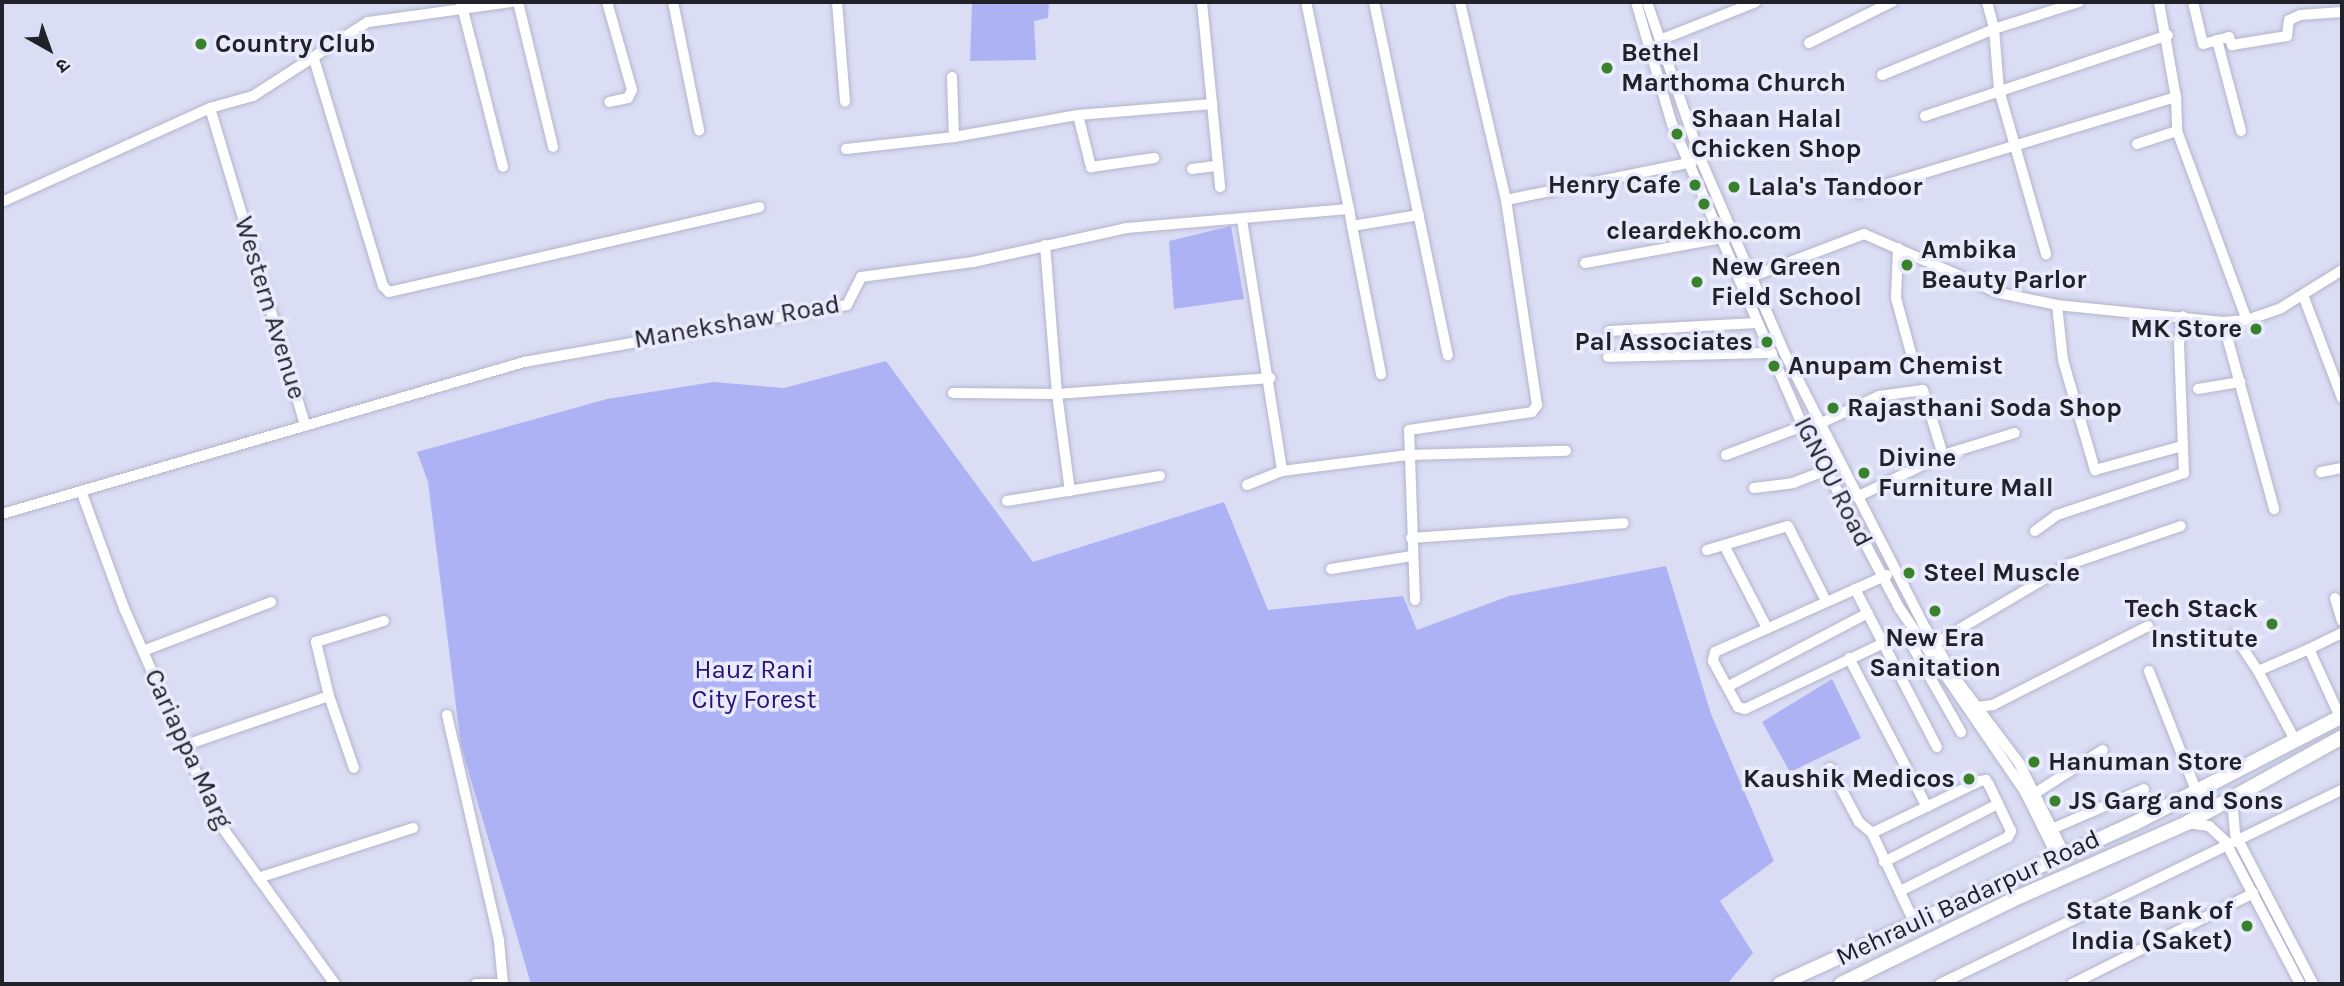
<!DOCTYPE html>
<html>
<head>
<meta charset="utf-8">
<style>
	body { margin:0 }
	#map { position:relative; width:2344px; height:986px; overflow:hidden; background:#dbddf4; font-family:Karla,"Noto Sans Devanagari",sans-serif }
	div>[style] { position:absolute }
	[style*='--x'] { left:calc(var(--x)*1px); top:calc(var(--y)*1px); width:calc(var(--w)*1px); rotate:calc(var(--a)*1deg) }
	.green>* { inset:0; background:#adb2f5 }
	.roads { filter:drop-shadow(0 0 2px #b2b5cb) drop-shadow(0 0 2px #b2b5cb) }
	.minor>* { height:10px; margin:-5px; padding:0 5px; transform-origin:5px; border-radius:5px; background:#fff }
	.major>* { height:14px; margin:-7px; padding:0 7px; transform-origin:7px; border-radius:7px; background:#fff }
	.dots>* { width:19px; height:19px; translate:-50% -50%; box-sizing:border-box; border:4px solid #e9ebfd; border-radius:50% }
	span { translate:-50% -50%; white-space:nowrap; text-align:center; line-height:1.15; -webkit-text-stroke:7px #e9ebfd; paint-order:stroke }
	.poi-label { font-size:26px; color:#21212a; font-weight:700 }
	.left { translate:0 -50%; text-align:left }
	.right { translate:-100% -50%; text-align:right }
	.street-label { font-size:26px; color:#21212a }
	.park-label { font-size:26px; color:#281378 }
	.frame { position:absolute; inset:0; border:4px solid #21212a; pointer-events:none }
	.north { position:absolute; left:14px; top:14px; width:70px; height:70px; -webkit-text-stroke:5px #e9ebfd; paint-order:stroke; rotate:140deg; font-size:19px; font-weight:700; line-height:28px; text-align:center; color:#21212a }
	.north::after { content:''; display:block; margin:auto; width:24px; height:32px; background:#21212a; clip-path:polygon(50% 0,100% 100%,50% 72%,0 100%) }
</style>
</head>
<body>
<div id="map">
	<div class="green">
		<div style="clip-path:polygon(972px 2px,1049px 2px,1048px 18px,1034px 21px,1036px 60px,970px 61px)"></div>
		<div style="clip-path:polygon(1231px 226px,1244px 299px,1174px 309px,1169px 241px)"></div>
		<div style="clip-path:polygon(886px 361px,1033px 562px,1224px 502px,1268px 610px,1403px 596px,1417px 630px,1509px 596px,1666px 566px,1711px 714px,1774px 861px,1720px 901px,1753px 953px,1727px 984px,531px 984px,461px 746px,428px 482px,417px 452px,607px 399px,713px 382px,784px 388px)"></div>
		<div style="clip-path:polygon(1832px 679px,1861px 738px,1790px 772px,1762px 722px)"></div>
	</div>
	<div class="roads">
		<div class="minor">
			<div style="--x:461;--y:2;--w:170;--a:75.7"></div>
			<div style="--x:518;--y:2;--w:149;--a:76.4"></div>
			<div style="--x:607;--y:2;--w:91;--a:74.1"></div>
			<div style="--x:632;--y:90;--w:9;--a:117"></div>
			<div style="--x:628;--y:98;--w:19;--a:168"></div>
			<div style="--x:673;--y:2;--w:131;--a:78.5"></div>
			<div style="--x:837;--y:2;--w:100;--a:85.4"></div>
			<div style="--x:1202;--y:2;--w:186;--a:84.4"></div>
			<div style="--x:1374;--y:2;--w:361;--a:78.2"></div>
			<div style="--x:1636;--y:2;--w:127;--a:73.6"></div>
			<div style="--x:1672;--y:124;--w:329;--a:66.6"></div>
			<div style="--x:1803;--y:426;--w:207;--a:62.1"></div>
			<div style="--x:1900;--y:609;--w:219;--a:55.6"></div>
			<div style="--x:2024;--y:790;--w:74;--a:63.4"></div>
			<div style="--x:1647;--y:2;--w:167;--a:71.1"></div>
			<div style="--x:1701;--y:160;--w:209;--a:66.6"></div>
			<div style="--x:1784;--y:352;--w:305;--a:62.9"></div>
			<div style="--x:1923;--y:624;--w:64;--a:59"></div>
			<div style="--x:1956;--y:679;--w:105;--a:53.1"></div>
			<div style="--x:2019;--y:763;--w:101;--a:63.4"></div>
			<div style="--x:1987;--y:2;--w:28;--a:75"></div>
			<div style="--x:1994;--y:29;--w:61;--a:85.3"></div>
			<div style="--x:1999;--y:90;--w:171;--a:74"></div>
			<div style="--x:2159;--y:2;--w:97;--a:79.9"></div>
			<div style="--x:2176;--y:97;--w:34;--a:88"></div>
			<div style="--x:2177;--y:131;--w:202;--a:69.7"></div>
			<div style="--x:2193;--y:2;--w:43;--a:76.6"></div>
			<div style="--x:2203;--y:44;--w:27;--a:-15"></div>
			<div style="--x:2229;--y:37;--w:9;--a:69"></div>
			<div style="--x:2232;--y:45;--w:56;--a:-9.3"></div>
			<div style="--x:2287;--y:36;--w:16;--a:-83"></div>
			<div style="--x:2289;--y:20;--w:12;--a:-24"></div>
			<div style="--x:2300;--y:15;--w:42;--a:-4.1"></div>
			<div style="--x:1660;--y:40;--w:103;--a:-21.6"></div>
			<div style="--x:2217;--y:40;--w:94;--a:75.2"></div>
			<div style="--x:1809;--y:43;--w:93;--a:-26.3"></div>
			<div style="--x:314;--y:59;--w:237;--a:73.1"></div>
			<div style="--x:383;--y:286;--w:8;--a:45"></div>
			<div style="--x:389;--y:292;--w:380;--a:-12.9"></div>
			<div style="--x:1882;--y:75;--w:121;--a:-22.3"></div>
			<div style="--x:1994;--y:29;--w:89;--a:-17.6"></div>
			<div style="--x:952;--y:77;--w:60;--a:88.1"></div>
			<div style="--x:210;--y:108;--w:45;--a:-15.6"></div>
			<div style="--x:253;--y:96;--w:137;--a:-32.8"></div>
			<div style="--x:368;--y:22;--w:145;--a:-7.9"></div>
			<div style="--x:1078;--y:115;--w:54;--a:76"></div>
			<div style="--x:1091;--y:167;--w:64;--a:-8.1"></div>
			<div style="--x:1925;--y:116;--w:256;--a:-18.4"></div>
			<div style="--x:2137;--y:144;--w:42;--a:-18"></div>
			<div style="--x:846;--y:149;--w:109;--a:-6.3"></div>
			<div style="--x:954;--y:137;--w:126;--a:-10.1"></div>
			<div style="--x:1078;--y:115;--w:135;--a:-4.7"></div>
			<div style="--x:1192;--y:169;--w:26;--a:-7"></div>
			<div style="--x:1858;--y:193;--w:332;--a:-16.8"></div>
			<div style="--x:1506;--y:200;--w:190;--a:-11.5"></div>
			<div style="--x:2;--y:202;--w:228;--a:-24.3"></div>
			<div style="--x:210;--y:108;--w:330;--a:73.3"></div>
			<div style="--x:1349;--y:209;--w:17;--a:80"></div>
			<div style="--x:1352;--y:226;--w:68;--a:-9.3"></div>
			<div style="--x:1242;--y:220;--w:254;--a:80.9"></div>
			<div style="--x:1352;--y:226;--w:151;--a:78.9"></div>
			<div style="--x:1045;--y:245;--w:149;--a:85.4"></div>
			<div style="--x:1057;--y:394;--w:98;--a:82.4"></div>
			<div style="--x:1898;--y:248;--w:50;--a:92.3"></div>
			<div style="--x:1896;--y:298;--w:73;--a:74.8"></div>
			<div style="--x:1585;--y:263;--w:145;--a:-10.3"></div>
			<div style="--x:1748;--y:278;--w:124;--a:-20.8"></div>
			<div style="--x:1864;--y:234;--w:147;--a:23.6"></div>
			<div style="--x:1999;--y:293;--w:59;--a:11.7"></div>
			<div style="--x:2057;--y:305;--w:167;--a:5.8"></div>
			<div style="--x:2223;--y:322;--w:24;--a:-5"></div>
			<div style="--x:2247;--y:320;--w:36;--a:-19"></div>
			<div style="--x:2281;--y:308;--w:72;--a:-31.9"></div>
			<div style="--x:2303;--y:295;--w:110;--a:69.3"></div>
			<div style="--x:2057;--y:305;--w:55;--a:83.8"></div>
			<div style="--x:2063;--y:360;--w:115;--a:73.8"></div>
			<div style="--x:2095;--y:470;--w:90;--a:-15.4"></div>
			<div style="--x:2223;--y:322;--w:194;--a:74.7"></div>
			<div style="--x:1609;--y:331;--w:148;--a:-3.1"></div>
			<div style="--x:1608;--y:357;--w:164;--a:-1.4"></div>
			<div style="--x:2198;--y:389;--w:43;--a:-9.5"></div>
			<div style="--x:953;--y:393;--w:104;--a:0.6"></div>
			<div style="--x:1057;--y:394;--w:214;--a:-4.3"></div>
			<div style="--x:1821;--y:423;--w:64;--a:-25"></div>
			<div style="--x:1879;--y:396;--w:44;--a:-7.8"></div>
			<div style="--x:1923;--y:390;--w:68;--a:72.9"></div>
			<div style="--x:1726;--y:455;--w:82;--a:-20.6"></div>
			<div style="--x:2321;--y:472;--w:21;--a:-11"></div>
			<div style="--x:1247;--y:485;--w:38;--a:-22"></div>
			<div style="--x:1282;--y:471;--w:127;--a:-7.2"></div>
			<div style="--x:1408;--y:455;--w:158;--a:-1.5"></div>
			<div style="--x:1754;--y:488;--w:39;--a:-7"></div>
			<div style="--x:1793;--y:483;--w:36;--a:-21"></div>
			<div style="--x:81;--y:491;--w:125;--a:69.8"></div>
			<div style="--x:124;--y:608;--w:232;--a:66.3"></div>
			<div style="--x:217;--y:820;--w:202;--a:54.3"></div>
			<div style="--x:1857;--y:497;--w:96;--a:-26"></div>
			<div style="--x:1943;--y:455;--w:75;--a:-17"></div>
			<div style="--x:1007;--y:501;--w:155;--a:-9.3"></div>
			<div style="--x:2;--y:514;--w:544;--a:-16.23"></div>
			<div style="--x:524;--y:362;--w:328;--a:-10"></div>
			<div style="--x:847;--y:305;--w:31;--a:-63"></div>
			<div style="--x:861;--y:277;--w:113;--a:-7.6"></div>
			<div style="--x:973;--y:262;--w:157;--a:-12.5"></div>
			<div style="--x:1126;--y:228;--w:224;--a:-4.9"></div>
			<div style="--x:1349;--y:209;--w:211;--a:-101.7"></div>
			<div style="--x:2035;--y:531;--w:27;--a:-36"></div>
			<div style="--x:2057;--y:515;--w:134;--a:-18.3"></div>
			<div style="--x:2184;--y:473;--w:129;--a:-92.2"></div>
			<div style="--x:2179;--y:344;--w:28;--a:-82"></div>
			<div style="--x:1411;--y:538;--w:213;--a:-4"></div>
			<div style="--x:1725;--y:547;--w:91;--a:62.6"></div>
			<div style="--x:1707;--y:550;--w:84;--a:-16.5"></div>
			<div style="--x:1788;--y:526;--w:84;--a:63.1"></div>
			<div style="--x:1331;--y:569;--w:82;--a:-9.1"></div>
			<div style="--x:1887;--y:575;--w:188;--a:155.9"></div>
			<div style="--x:1715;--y:652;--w:9;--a:103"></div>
			<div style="--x:1713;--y:661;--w:52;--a:61.5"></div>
			<div style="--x:1738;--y:707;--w:7;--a:16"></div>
			<div style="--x:1745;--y:709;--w:177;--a:-25.4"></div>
			<div style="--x:1905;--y:633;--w:114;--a:60.5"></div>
			<div style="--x:1855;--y:589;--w:178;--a:62.6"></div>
			<div style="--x:2335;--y:598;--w:24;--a:73"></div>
			<div style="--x:1415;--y:600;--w:170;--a:-92"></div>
			<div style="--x:1409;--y:430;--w:124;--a:-8.3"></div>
			<div style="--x:1532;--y:412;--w:9;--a:-54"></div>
			<div style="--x:1537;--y:405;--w:207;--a:-98.6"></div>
			<div style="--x:1506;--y:200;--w:203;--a:-103.1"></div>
			<div style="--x:2234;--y:635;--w:43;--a:56.3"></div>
			<div style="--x:1934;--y:644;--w:158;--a:-30.5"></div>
			<div style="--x:2070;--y:564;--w:117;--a:-18.9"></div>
			<div style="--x:143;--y:651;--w:137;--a:-20.9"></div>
			<div style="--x:1849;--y:658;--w:168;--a:62.4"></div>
			<div style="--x:2149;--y:671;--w:131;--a:68.5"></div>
			<div style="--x:1727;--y:687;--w:159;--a:-27.7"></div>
			<div style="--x:329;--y:696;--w:76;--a:70.9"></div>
			<div style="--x:1977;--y:707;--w:16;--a:-7"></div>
			<div style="--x:1993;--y:705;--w:174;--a:-27"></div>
			<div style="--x:447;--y:715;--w:232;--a:77"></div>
			<div style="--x:499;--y:941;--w:42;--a:84.6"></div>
			<div style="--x:2340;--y:717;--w:75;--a:-114.5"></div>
			<div style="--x:2309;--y:649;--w:37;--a:-26"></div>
			<div style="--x:2295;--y:740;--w:78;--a:-118.2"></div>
			<div style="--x:2258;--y:671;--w:56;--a:-23.3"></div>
			<div style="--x:183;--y:746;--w:154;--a:-18.9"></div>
			<div style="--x:329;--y:696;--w:56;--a:-103.5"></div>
			<div style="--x:316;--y:642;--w:71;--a:-17.2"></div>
			<div style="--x:1830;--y:768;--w:61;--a:61.8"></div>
			<div style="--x:1859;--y:822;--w:17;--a:40"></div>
			<div style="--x:1872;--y:833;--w:98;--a:64.7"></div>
			<div style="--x:2037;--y:792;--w:78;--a:-32.5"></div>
			<div style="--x:2239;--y:795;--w:16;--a:112"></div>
			<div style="--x:2233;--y:810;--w:24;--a:85"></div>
			<div style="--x:2235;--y:834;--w:169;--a:62.5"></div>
			<div style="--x:2187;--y:823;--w:22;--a:8"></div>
			<div style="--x:2209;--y:826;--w:22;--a:43"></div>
			<div style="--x:2225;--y:841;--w:161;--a:62.3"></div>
			<div style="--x:2054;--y:828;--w:98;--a:-23.4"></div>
			<div style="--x:1872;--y:833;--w:120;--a:-25.7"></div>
			<div style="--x:1980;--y:781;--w:6;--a:-9"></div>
			<div style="--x:1986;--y:780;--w:6;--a:59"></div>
			<div style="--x:1989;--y:785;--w:51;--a:64.4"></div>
			<div style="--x:2011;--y:831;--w:7;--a:117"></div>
			<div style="--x:2008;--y:837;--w:121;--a:153.4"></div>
			<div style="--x:1884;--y:862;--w:128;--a:-27"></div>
			<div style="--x:258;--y:878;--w:163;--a:-17.9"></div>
			<div style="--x:476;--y:984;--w:28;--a:0"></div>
			<div style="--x:1940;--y:984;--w:446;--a:-25.8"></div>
			<div style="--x:2072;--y:984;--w:203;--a:-26.6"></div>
		</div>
		<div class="major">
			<div style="--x:1780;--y:984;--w:390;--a:-24.4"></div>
			<div style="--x:2135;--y:823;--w:233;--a:-27.3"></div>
			<div style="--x:1841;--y:984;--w:200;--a:-26.1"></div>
			<div style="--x:2021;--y:896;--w:181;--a:-23.7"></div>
			<div style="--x:2187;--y:823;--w:177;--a:-29"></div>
		</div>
	</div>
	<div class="dots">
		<div style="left:201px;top:44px;background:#37822b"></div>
		<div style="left:1607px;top:68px;background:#37822b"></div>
		<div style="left:1677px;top:134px;background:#37822b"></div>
		<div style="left:1695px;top:185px;background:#37822b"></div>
		<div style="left:1734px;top:187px;background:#37822b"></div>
		<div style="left:1704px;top:204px;background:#37822b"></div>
		<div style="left:1907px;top:265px;background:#37822b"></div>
		<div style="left:1697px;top:282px;background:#37822b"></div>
		<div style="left:2256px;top:329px;background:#37822b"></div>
		<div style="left:1767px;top:342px;background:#37822b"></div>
		<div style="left:1774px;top:366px;background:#37822b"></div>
		<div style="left:1833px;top:408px;background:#37822b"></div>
		<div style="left:1864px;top:473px;background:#37822b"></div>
		<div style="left:1909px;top:573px;background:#37822b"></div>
		<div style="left:1935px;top:611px;background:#37822b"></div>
		<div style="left:2272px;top:624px;background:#37822b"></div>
		<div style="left:2034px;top:762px;background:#37822b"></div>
		<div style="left:1969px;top:779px;background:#37822b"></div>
		<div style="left:2055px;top:801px;background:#37822b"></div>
		<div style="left:2247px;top:926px;background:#37822b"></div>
	</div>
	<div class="poi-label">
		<span class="left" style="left:215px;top:44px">Country Club</span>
		<span class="left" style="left:1621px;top:68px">Bethel<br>Marthoma Church</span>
		<span class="left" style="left:1691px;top:134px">Shaan Halal<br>Chicken Shop</span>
		<span class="right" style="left:1681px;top:185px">Henry Cafe</span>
		<span class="left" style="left:1748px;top:187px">Lala's Tandoor</span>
		<span style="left:1704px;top:231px">cleardekho.com</span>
		<span class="left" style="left:1921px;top:265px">Ambika<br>Beauty Parlor</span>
		<span class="left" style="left:1711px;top:282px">New Green<br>Field School</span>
		<span class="right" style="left:2242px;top:329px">MK Store</span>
		<span class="right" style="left:1753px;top:342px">Pal Associates</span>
		<span class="left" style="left:1788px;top:366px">Anupam Chemist</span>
		<span class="left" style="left:1847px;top:408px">Rajasthani Soda Shop</span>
		<span class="left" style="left:1878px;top:473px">Divine<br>Furniture Mall</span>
		<span class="left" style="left:1923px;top:573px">Steel Muscle</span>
		<span class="right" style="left:2258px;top:624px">Tech Stack<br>Institute</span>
		<span style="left:1935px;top:653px">New Era<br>Sanitation</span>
		<span class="left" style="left:2048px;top:762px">Hanuman Store</span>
		<span class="right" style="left:1955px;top:779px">Kaushik Medicos</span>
		<span class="left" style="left:2069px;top:801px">JS Garg and Sons</span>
		<span class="right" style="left:2233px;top:926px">State Bank of<br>India (Saket)</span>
	</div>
	<div class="street-label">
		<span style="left:270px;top:308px;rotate:73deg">Western Avenue</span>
		<span style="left:737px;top:322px;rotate:-10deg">Manekshaw Road</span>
		<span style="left:1833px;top:482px;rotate:63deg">IGNOU Road</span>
		<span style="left:188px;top:749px;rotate:65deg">Cariappa Marg</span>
		<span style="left:1968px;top:898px;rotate:-25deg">Mehrauli Badarpur Road</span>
	</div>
	<div class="park-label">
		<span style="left:754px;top:685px">Hauz Rani<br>City Forest</span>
	</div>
	<div class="frame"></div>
	<div class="north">उ</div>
</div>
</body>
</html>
